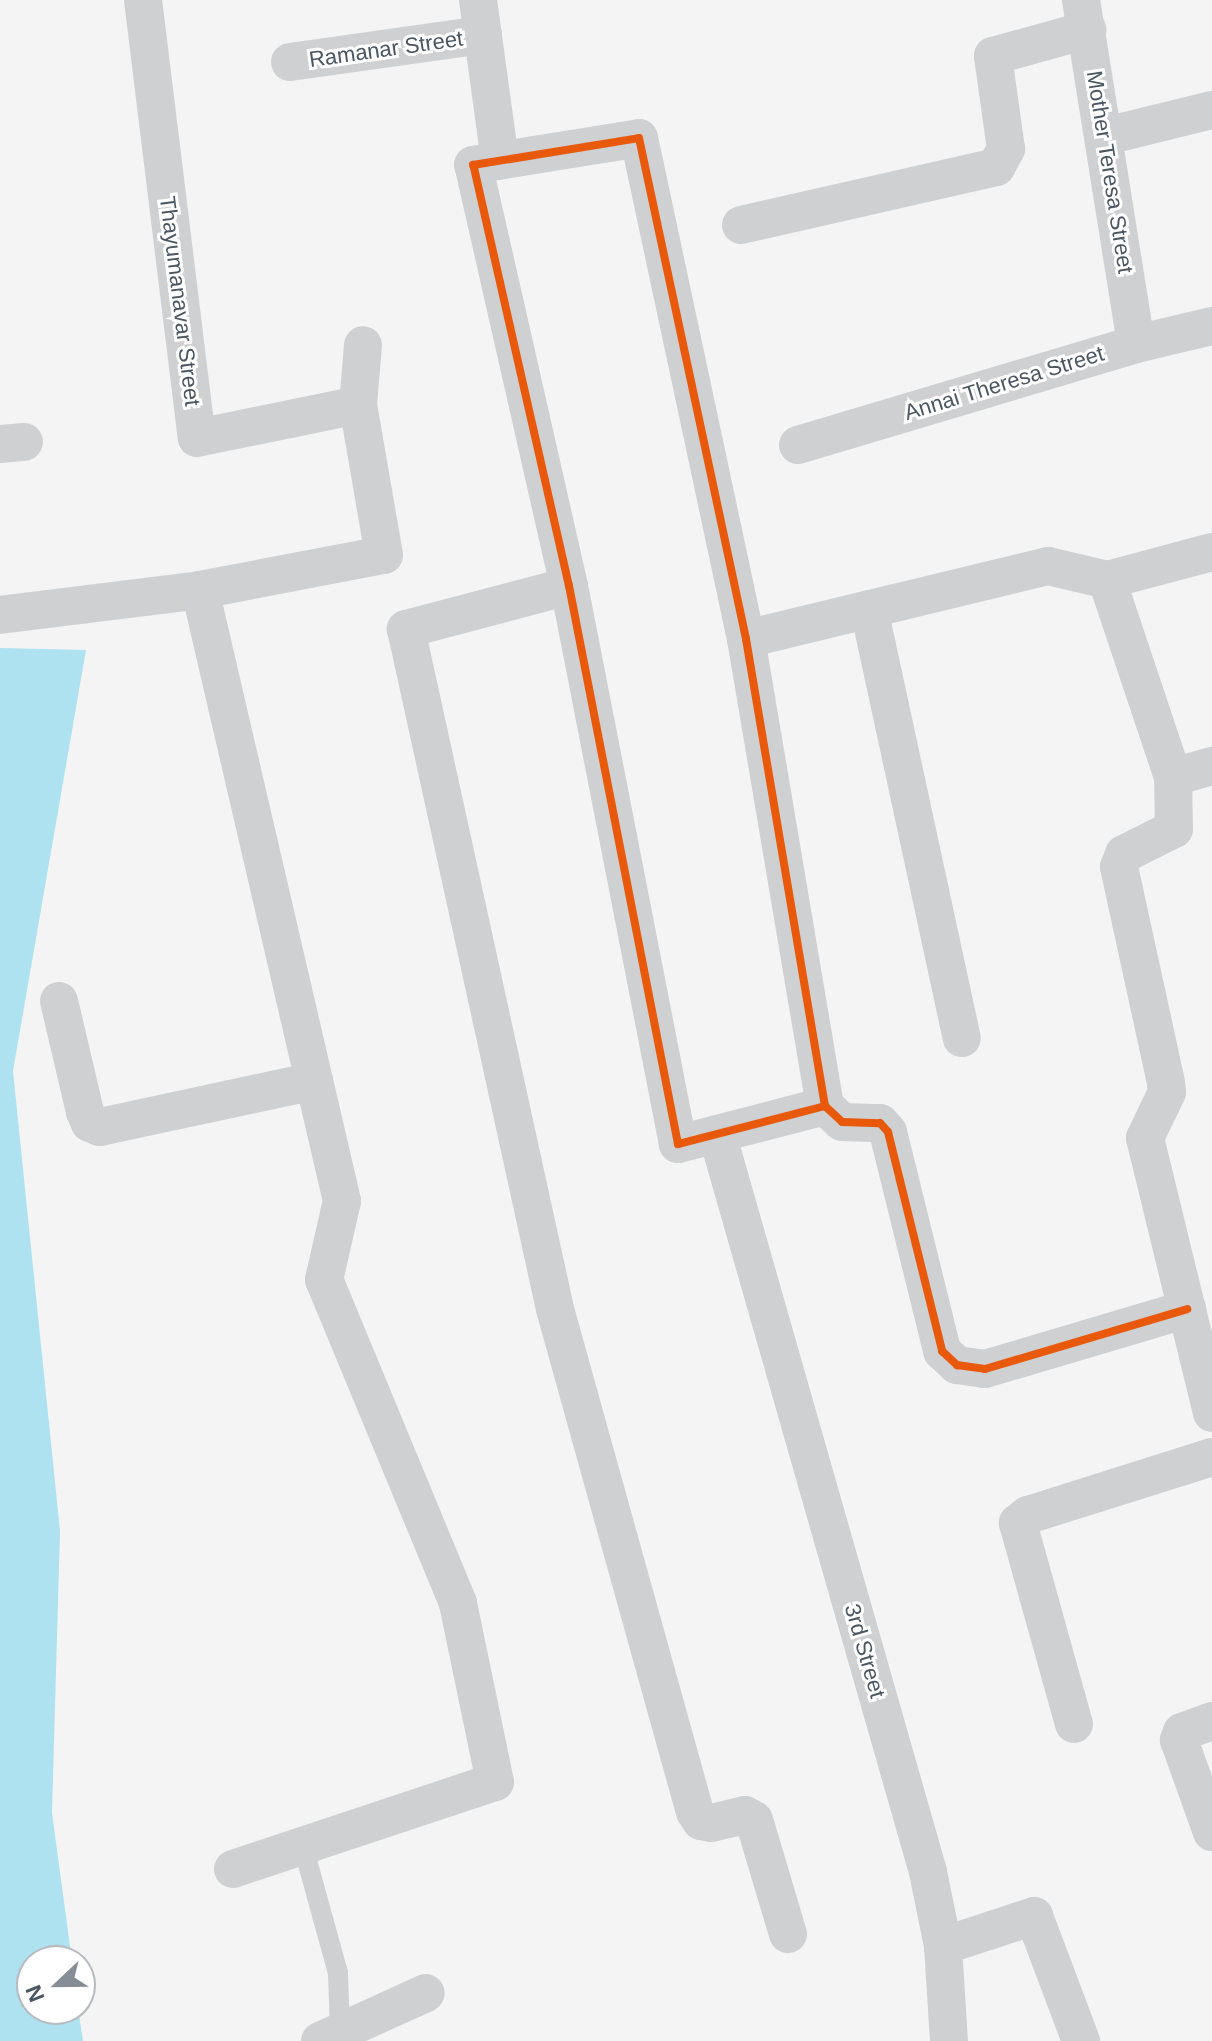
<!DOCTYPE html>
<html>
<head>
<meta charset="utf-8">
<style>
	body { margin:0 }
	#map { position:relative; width:1212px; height:2041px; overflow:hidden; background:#f4f4f4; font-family:Helvetica,sans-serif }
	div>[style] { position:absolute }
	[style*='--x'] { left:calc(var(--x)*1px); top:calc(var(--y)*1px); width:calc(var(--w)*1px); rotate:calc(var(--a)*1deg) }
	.water>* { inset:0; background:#aee2f0 }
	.service>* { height:20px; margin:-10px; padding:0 10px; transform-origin:10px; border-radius:10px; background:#ced0d2 }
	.minor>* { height:38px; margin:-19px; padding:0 19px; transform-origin:19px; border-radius:19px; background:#ced0d2 }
	.cycleway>* { height:8px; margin:-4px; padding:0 4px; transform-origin:4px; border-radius:4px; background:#e8590c }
	span { translate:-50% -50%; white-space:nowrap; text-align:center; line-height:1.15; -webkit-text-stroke:6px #fff; paint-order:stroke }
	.street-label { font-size:22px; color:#4a5661 }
	.north { position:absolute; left:16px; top:1945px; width:80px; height:80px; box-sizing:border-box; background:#fff; border:2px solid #b7bbc0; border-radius:50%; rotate:248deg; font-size:22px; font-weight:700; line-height:32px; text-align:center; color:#4a5661 }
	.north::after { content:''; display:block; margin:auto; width:28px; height:36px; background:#868d94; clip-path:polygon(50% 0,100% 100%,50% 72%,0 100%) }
</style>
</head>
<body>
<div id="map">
	<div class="water">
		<div style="clip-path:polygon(0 648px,86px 650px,13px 1071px,60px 1531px,52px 1813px,72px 1961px,32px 1961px,32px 2009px,78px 2009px,83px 2041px,0 2041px)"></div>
	</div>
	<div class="service">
		<div style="--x:303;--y:1846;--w:132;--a:74.6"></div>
		<div style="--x:338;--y:1973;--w:59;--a:88.1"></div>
	</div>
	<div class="minor">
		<div style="--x:143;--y:0;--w:441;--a:83"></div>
		<div style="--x:197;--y:438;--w:164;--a:-11.6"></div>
		<div style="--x:478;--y:0;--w:162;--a:82.2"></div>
		<div style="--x:1081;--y:0;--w:348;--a:80.9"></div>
		<div style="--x:290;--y:62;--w:195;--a:-8"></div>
		<div style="--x:1106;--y:136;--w:109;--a:-13.8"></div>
		<div style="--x:741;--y:225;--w:262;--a:-12.8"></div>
		<div style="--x:996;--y:167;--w:21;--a:-61"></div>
		<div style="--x:1006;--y:149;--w:94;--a:-98"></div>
		<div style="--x:993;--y:56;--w:98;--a:-15.5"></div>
		<div style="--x:0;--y:444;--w:24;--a:-5"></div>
		<div style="--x:798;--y:445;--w:353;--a:-16.6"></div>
		<div style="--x:1136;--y:344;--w:78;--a:-13.3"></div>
		<div style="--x:1107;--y:580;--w:208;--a:71.5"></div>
		<div style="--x:1173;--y:777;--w:52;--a:88.9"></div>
		<div style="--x:1174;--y:829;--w:56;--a:153.4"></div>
		<div style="--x:1124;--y:854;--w:14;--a:111"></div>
		<div style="--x:1119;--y:867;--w:221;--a:77.7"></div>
		<div style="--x:1166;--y:1083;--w:9;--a:84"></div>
		<div style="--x:1167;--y:1092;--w:51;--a:115.6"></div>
		<div style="--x:1145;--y:1138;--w:283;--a:76.3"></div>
		<div style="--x:569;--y:586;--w:169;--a:165.2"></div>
		<div style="--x:406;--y:629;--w:696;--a:77.64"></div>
		<div style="--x:555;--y:1309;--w:522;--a:74.45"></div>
		<div style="--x:695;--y:1812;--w:11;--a:56"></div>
		<div style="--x:701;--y:1821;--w:10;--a:11"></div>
		<div style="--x:711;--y:1823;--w:35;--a:-13"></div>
		<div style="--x:745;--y:1815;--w:10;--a:29"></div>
		<div style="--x:754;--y:1820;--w:119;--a:73.4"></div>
		<div style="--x:869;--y:609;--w:439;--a:77.8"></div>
		<div style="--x:0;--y:615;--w:202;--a:-7.1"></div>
		<div style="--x:746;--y:639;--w:311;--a:-13.6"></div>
		<div style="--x:1048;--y:566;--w:61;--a:13.3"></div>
		<div style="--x:1107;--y:580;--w:109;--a:-14.9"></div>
		<div style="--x:1173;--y:777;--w:41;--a:-15.8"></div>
		<div style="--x:59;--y:1001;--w:114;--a:76.8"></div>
		<div style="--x:85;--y:1112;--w:12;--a:66"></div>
		<div style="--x:90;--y:1123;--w:11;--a:22"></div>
		<div style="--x:100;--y:1127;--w:219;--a:-12.1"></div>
		<div style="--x:825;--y:1106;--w:152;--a:165.5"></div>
		<div style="--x:678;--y:1144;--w:569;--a:-101.05"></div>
		<div style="--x:569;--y:586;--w:432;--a:-102.8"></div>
		<div style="--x:473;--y:165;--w:168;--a:-9.2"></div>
		<div style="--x:639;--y:138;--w:512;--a:77.94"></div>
		<div style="--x:746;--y:639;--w:474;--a:80.4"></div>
		<div style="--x:825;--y:1106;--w:23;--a:43"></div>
		<div style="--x:842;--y:1122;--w:38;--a:2"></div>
		<div style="--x:880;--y:1123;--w:12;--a:48"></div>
		<div style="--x:888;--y:1132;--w:226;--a:76.1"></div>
		<div style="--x:942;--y:1351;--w:21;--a:43"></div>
		<div style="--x:957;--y:1365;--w:28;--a:8"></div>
		<div style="--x:985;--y:1369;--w:211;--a:-16.5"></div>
		<div style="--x:718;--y:1137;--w:764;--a:74.05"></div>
		<div style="--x:928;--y:1872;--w:76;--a:78.5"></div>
		<div style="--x:943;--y:1946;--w:96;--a:-18.2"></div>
		<div style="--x:1034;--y:1916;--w:134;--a:69.4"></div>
		<div style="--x:1212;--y:1721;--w:32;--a:160"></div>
		<div style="--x:1182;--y:1732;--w:9;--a:111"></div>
		<div style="--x:1179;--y:1740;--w:98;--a:70.3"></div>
		<div style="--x:1074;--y:1724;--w:209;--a:-105.6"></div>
		<div style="--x:1018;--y:1523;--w:13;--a:-39"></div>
		<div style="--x:1028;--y:1515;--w:193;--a:-17.5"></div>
		<div style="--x:233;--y:1869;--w:276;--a:-18.4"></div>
		<div style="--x:495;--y:1782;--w:183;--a:-101.7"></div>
		<div style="--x:458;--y:1603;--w:350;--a:-112.5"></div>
		<div style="--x:324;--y:1280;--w:81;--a:-77.2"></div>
		<div style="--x:342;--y:1201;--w:627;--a:-103.08"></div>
		<div style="--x:200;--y:590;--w:187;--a:-10.8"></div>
		<div style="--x:384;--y:555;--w:152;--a:-99.8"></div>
		<div style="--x:358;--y:405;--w:60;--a:-85.2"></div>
		<div style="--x:943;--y:1946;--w:95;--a:86.4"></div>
		<div style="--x:320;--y:2041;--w:116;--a:-24.4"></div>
	</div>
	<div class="cycleway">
		<div style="--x:825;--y:1106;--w:152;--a:165.5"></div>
		<div style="--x:678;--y:1144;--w:569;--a:-101.05"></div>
		<div style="--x:569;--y:586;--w:432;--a:-102.8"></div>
		<div style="--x:473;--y:165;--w:168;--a:-9.2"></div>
		<div style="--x:639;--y:138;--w:512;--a:77.94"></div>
		<div style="--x:746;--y:639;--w:474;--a:80.4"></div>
		<div style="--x:825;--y:1106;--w:23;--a:43"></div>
		<div style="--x:842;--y:1122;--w:38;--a:2"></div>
		<div style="--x:880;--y:1123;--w:12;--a:48"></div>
		<div style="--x:888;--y:1132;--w:226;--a:76.1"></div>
		<div style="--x:942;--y:1351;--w:21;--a:43"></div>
		<div style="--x:957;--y:1365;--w:28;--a:8"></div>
		<div style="--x:985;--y:1369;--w:211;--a:-16.5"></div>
	</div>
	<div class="street-label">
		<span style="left:386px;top:49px;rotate:-8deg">Ramanar Street</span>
		<span style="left:1110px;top:172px;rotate:81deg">Mother Teresa Street</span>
		<span style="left:180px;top:301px;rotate:83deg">Thayumanavar Street</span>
		<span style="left:1004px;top:383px;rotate:-17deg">Annai Theresa Street</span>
		<span style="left:865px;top:1651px;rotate:74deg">3rd Street</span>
	</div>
	<div class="north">N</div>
</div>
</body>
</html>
